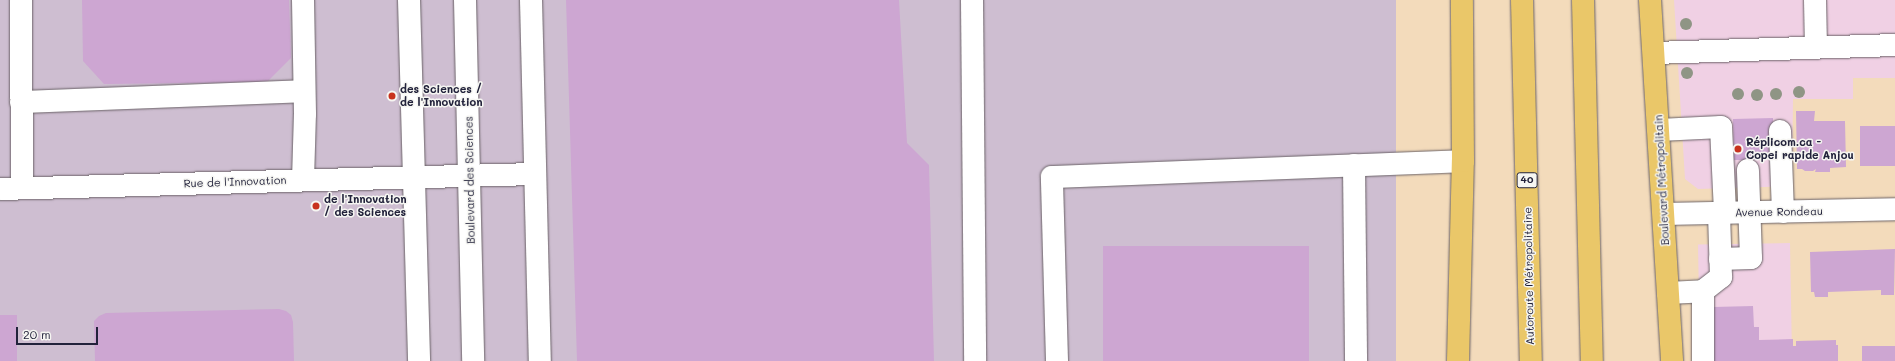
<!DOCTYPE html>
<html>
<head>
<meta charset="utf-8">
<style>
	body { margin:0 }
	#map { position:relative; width:1895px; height:361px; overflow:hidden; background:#f3dbbb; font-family:Mali,sans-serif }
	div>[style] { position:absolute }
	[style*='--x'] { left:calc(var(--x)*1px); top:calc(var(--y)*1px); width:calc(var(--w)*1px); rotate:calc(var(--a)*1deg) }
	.built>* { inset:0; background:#f0d0e4; transform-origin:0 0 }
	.industrial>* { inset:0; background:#cebed1; transform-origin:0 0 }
	.building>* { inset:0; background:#cda6d2; transform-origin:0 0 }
	.roads { filter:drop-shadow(0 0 1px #6b6368) drop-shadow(0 0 1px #6b6368) }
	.minor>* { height:22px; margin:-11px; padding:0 11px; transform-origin:11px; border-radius:11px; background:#fff }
	.major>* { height:22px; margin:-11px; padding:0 11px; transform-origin:11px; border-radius:11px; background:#eac769 }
	.highway>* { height:22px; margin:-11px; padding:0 11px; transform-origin:11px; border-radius:11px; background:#eac769 }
	.trees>* { width:12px; height:12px; margin:-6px; border-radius:50%; background:#8f9585 }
	.dots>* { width:11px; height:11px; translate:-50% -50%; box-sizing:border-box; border:2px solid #f6f6f2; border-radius:50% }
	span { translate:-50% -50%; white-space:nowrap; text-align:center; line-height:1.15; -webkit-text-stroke:3px #f6f6f2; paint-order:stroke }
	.shield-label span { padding:1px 3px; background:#f6f6f2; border:1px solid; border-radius:3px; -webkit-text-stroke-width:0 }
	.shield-label { font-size:10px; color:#22223b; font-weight:700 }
	.poi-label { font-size:11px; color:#22223b; font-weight:700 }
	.left { translate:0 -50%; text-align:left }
	.street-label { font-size:11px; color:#22223b }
	.scale { position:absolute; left:16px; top:327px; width:82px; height:18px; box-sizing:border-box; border:2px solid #22223b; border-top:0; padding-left:5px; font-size:12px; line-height:14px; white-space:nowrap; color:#22223b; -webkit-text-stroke:3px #f6f6f2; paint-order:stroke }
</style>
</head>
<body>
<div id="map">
	<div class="built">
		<div style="clip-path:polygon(1674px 0,1895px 0,1895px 78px,1853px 78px,1853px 99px,1793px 99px,1792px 186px,1698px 189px,1685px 179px)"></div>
		<div style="left:1790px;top:243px;width:118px;height:92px;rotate:89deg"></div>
	</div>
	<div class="industrial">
		<div style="left:0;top:0;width:1396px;height:361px"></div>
	</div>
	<div class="building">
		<div style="clip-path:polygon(82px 0,289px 0,291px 58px,267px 82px,104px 84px,83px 61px)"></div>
		<div style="clip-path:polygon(566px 0,899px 0,907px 143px,929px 165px,934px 361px,577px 361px)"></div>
		<div style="clip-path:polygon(1796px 111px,1815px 111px,1814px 121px,1845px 121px,1846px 167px,1830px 168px,1830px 172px,1815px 172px,1816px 169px,1813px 171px,1805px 171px,1802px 169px,1797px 169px)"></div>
		<div style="clip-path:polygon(1773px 118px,1773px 157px,1758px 157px,1758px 160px,1734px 160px,1733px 119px)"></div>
		<div style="left:1860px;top:126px;width:35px;height:40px"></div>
		<div style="left:1309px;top:246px;width:115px;height:206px;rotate:90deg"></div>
		<div style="clip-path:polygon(1895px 249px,1894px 295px,1881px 295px,1881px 290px,1828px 292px,1828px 297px,1815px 297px,1814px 292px,1811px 292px,1810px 252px)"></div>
		<div style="clip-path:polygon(1753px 306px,1754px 327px,1759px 327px,1759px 340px,1793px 339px,1793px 346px,1796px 346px,1796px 341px,1836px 340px,1836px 345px,1838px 345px,1838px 361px,1714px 361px,1713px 307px)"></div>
		<div style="clip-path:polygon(279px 309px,286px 311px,291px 315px,293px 322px,294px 361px,95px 361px,94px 321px,99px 316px,106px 313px)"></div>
		<div style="left:0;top:315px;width:17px;height:46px"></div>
		<div style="left:1862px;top:346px;width:33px;height:15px"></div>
	</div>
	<div class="roads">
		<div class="minor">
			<div style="--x:21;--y:0;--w:188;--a:89.7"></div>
			<div style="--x:409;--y:0;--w:361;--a:88.4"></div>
			<div style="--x:465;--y:0;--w:361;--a:88.7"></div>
			<div style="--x:531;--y:0;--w:361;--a:88.6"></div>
			<div style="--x:972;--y:0;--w:361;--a:89.5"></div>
			<div style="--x:1815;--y:0;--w:47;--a:88.8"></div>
			<div style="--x:1654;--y:53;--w:241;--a:-1.9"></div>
			<div style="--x:21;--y:102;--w:283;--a:-2.2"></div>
			<div style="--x:1659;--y:130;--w:62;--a:-2.8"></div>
			<div style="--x:1721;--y:127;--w:86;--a:87.3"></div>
			<div style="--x:1780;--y:131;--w:81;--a:87.9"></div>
			<div style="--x:1354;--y:165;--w:196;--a:89.4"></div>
			<div style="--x:303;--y:180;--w:66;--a:-88.3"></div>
			<div style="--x:305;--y:114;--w:114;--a:-91"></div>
			<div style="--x:0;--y:189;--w:535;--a:-1.61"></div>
			<div style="--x:1664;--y:214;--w:231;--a:-1.2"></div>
			<div style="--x:1720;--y:259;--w:31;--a:-2"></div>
			<div style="--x:1751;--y:258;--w:88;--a:-92"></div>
			<div style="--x:1703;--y:291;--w:23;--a:-38"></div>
			<div style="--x:1721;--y:277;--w:64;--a:-91.8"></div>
			<div style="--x:1668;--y:293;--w:35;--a:-3"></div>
			<div style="--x:1703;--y:291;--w:70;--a:90"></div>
			<div style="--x:1057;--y:361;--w:184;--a:-91.6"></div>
			<div style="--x:1052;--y:177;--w:411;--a:-2.2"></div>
		</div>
		<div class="major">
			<div style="--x:1650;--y:0;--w:362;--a:86.5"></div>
			<div style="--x:1458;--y:361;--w:200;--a:-88.6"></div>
			<div style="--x:1463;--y:161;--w:161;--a:-90.4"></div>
		</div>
		<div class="highway">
			<div style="--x:1522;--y:0;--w:361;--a:88.6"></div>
			<div style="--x:1583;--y:0;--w:361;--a:88.6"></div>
		</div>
	</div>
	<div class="trees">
		<div style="left:1686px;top:24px"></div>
		<div style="left:1687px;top:73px"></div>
		<div style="left:1799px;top:92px"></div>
		<div style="left:1738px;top:94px"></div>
		<div style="left:1776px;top:94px"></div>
		<div style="left:1757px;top:95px"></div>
	</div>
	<div class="dots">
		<div style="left:392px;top:96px;background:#c8321e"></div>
		<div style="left:1738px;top:149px;background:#c8321e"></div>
		<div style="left:316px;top:206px;background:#c8321e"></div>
	</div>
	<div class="shield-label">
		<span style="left:1527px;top:180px">40</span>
	</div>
	<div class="poi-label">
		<span class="left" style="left:400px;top:96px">des Sciences /<br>de l'Innovation</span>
		<span class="left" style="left:1746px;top:149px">Réplicom.ca -<br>Copei rapide Anjou</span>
		<span class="left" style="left:324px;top:206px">de l'Innovation<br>/ des Sciences</span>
	</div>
	<div class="street-label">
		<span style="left:470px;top:180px;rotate:-91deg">Boulevard des Sciences</span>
		<span style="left:1662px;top:180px;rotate:-93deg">Boulevard Métropolitain</span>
		<span style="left:235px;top:182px;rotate:-2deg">Rue de l'Innovation</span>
		<span style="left:1779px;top:212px;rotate:-1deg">Avenue Rondeau</span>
		<span style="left:1529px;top:276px;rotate:-91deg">Autoroute Métropolitaine</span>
	</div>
	<div class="scale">20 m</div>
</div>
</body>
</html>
